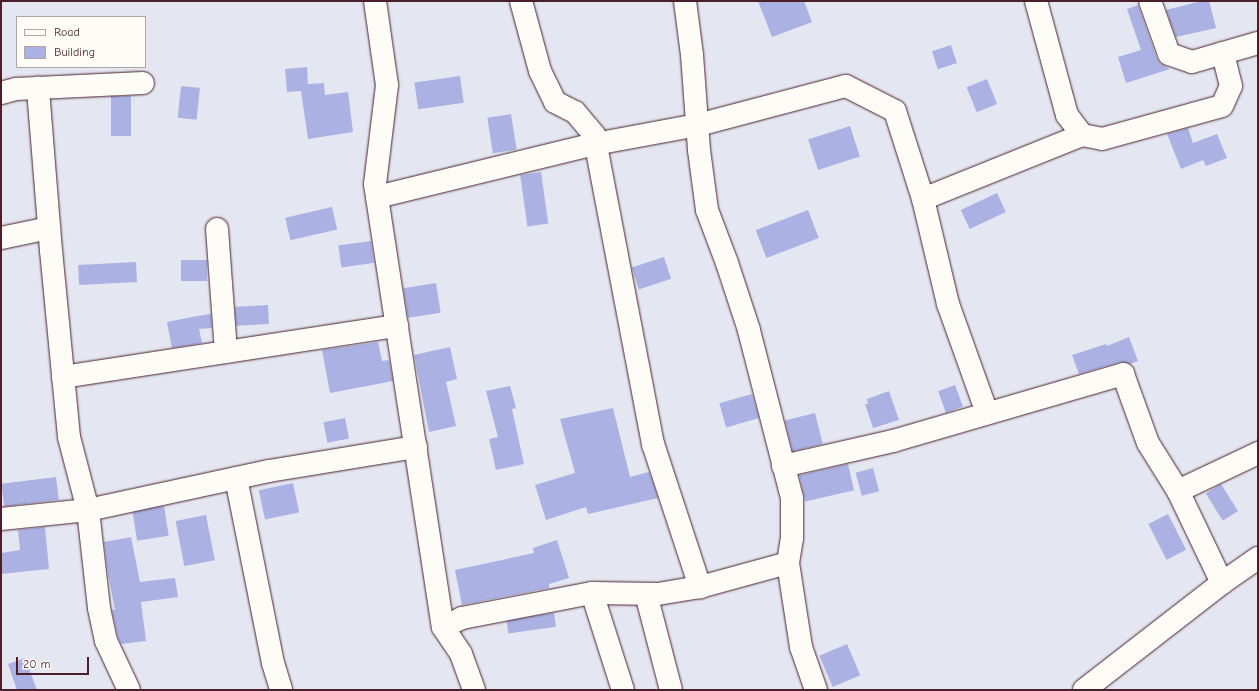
<!DOCTYPE html>
<html>
<head>
<meta charset="utf-8">
<style>
	body { margin:0 }
	#map { position:relative; width:1259px; height:691px; overflow:hidden; background:#e4e6f1; font-family:"Comic Neue",sans-serif }
	div>[style] { position:absolute }
	[style*='--x'] { left:calc(var(--x)*1px); top:calc(var(--y)*1px); width:calc(var(--w)*1px); rotate:calc(var(--a)*1deg) }
	.building>* { inset:0; background:#abb2e3; transform-origin:0 0 }
	.roads { filter:drop-shadow(0 0 1px #4a1f2b) drop-shadow(0 0 1px #4a1f2b) }
	.street>* { height:22px; margin:-11px; padding:0 11px; transform-origin:11px; border-radius:11px; background:#fdfcf7 }
	.secondary>* { height:22px; margin:-11px; padding:0 11px; transform-origin:11px; border-radius:11px; background:#fdfcf7 }
	span { translate:-50% -50%; white-space:nowrap; text-align:center; line-height:1.15; -webkit-text-stroke:3px #fdfcf7; paint-order:stroke }
	.frame { position:absolute; inset:0; border:2px solid #4a1f2b; pointer-events:none }
	.legend { position:absolute; left:16px; top:16px; width:130px; height:52px; box-sizing:border-box; background:#fdfcf7; border:1px solid #b5a4a5; margin:0; padding:5px 7px; list-style:none; font-size:12px; color:#4a1f2b }
	.legend li { display:flex; align-items:center; gap:8px; height:20px }
	.legend b { width:20px; border:1px solid #b5a4a5 }
	.scale { position:absolute; left:16px; top:657px; width:73px; height:18px; box-sizing:border-box; border:2px solid #4a1f2b; border-top:0; padding-left:5px; font-size:12px; line-height:14px; white-space:nowrap; color:#4a1f2b; -webkit-text-stroke:3px #fdfcf7; paint-order:stroke }
</style>
</head>
<body>
<div id="map">
	<div class="building">
		<div style="clip-path:polygon(758px 1px,804px 1px,812px 22px,772px 37px)"></div>
		<div style="clip-path:polygon(1202px 1px,1209px 1px,1216px 28px,1176px 37px,1166px 10px)"></div>
		<div style="clip-path:polygon(1138px 5px,1157px 59px,1160px 63px,1170px 69px,1126px 83px,1118px 57px,1141px 50px,1127px 9px)"></div>
		<div style="left:951px;top:45px;width:19px;height:20px;rotate:72deg"></div>
		<div style="clip-path:polygon(307px 67px,308px 84px,324px 83px,325px 95px,348px 92px,353px 132px,308px 139px,301px 91px,287px 92px,285px 69px)"></div>
		<div style="left:460px;top:76px;width:27px;height:46px;rotate:82deg"></div>
		<div style="left:987px;top:79px;width:27px;height:22px;rotate:68deg"></div>
		<div style="left:181px;top:86px;width:19px;height:32px;rotate:6deg"></div>
		<div style="left:131px;top:96px;width:40px;height:20px;rotate:90deg"></div>
		<div style="left:511px;top:114px;width:36px;height:24px;rotate:81deg"></div>
		<div style="left:850px;top:126px;width:32px;height:44px;rotate:72deg"></div>
		<div style="clip-path:polygon(1188px 128px,1193px 143px,1217px 134px,1227px 158px,1206px 166px,1203px 160px,1181px 169px,1167px 134px)"></div>
		<div style="left:541px;top:172px;width:52px;height:21px;rotate:82deg"></div>
		<div style="left:997px;top:193px;width:21px;height:40px;rotate:65deg"></div>
		<div style="left:332px;top:207px;width:23px;height:48px;rotate:77deg"></div>
		<div style="left:808px;top:210px;width:30px;height:56px;rotate:69deg"></div>
		<div style="left:371px;top:241px;width:22px;height:33px;rotate:82deg"></div>
		<div style="left:664px;top:257px;width:23px;height:34px;rotate:72deg"></div>
		<div style="left:181px;top:260px;width:26px;height:21px"></div>
		<div style="left:136px;top:262px;width:20px;height:58px;rotate:87deg"></div>
		<div style="left:436px;top:283px;width:30px;height:33px;rotate:81deg"></div>
		<div style="left:268px;top:305px;width:19px;height:33px;rotate:87deg"></div>
		<div style="clip-path:polygon(211px 314px,212px 328px,199px 329px,202px 343px,172px 348px,167px 322px,197px 316px,197px 318px,197px 316px)"></div>
		<div style="clip-path:polygon(1129px 337px,1138px 361px,1130px 364px,1120px 362px,1079px 374px,1072px 355px,1106px 344px,1107px 346px)"></div>
		<div style="clip-path:polygon(378px 342px,382px 361px,389px 360px,393px 381px,330px 393px,322px 350px)"></div>
		<div style="clip-path:polygon(450px 347px,457px 379px,446px 382px,456px 426px,429px 432px,414px 355px)"></div>
		<div style="left:955px;top:385px;width:23px;height:18px;rotate:70deg"></div>
		<div style="clip-path:polygon(510px 386px,516px 408px,512px 409px,524px 464px,496px 470px,489px 439px,498px 437px,486px 391px)"></div>
		<div style="clip-path:polygon(889px 391px,899px 420px,873px 428px,865px 404px,868px 404px,867px 399px)"></div>
		<div style="left:752px;top:394px;width:25px;height:34px;rotate:74deg"></div>
		<div style="clip-path:polygon(613px 408px,630px 477px,649px 472px,658px 498px,588px 514px,586px 507px,546px 520px,535px 485px,575px 473px,560px 419px)"></div>
		<div style="left:815px;top:413px;width:32px;height:31px;rotate:76deg"></div>
		<div style="left:345px;top:418px;width:21px;height:22px;rotate:79deg"></div>
		<div style="left:848px;top:464px;width:27px;height:50px;rotate:77deg"></div>
		<div style="left:873px;top:468px;width:24px;height:18px;rotate:75deg"></div>
		<div style="left:56px;top:477px;width:23px;height:55px;rotate:83deg"></div>
		<div style="left:293px;top:483px;width:30px;height:35px;rotate:78deg"></div>
		<div style="left:1221px;top:484px;width:32px;height:18px;rotate:58deg"></div>
		<div style="left:164px;top:506px;width:30px;height:32px;rotate:81deg"></div>
		<div style="left:1168px;top:514px;width:40px;height:22px;rotate:63deg"></div>
		<div style="left:206px;top:515px;width:46px;height:31px;rotate:79deg"></div>
		<div style="clip-path:polygon(45px 527px,49px 569px,1px 574px,1px 553px,20px 550px,18px 530px)"></div>
		<div style="clip-path:polygon(131px 537px,140px 582px,175px 578px,178px 597px,141px 602px,146px 641px,121px 644px,118px 637px,112px 610px,115px 610px,108px 574px,104px 542px)"></div>
		<div style="clip-path:polygon(557px 540px,569px 578px,549px 584px,549px 588px,462px 605px,455px 570px,534px 553px,533px 548px)"></div>
		<div style="left:554px;top:613px;width:14px;height:48px;rotate:82deg"></div>
		<div style="left:847px;top:644px;width:34px;height:30px;rotate:67deg"></div>
		<div style="clip-path:polygon(25px 658px,37px 690px,17px 690px,8px 664px)"></div>
	</div>
	<div class="roads">
		<div class="street">
			<div style="--x:521;--y:1;--w:73;--a:74.8"></div>
			<div style="--x:540;--y:71;--w:34;--a:64"></div>
			<div style="--x:555;--y:102;--w:22;--a:27"></div>
			<div style="--x:575;--y:112;--w:30;--a:50"></div>
			<div style="--x:594;--y:135;--w:315;--a:79.2"></div>
			<div style="--x:653;--y:444;--w:151;--a:71.8"></div>
			<div style="--x:1036;--y:1;--w:118;--a:74.8"></div>
			<div style="--x:1067;--y:115;--w:25;--a:53"></div>
			<div style="--x:1082;--y:135;--w:20;--a:11"></div>
			<div style="--x:1102;--y:139;--w:124;--a:-15.4"></div>
			<div style="--x:1222;--y:106;--w:22;--a:-66"></div>
			<div style="--x:1231;--y:86;--w:34;--a:-104"></div>
			<div style="--x:1150;--y:1;--w:56;--a:70.3"></div>
			<div style="--x:1169;--y:54;--w:24;--a:19"></div>
			<div style="--x:1192;--y:62;--w:69;--a:-16.1"></div>
			<div style="--x:1;--y:93;--w:16;--a:-15"></div>
			<div style="--x:16;--y:89;--w:127;--a:-2.7"></div>
			<div style="--x:377;--y:197;--w:224;--a:-13.7"></div>
			<div style="--x:595;--y:144;--w:105;--a:-10.5"></div>
			<div style="--x:698;--y:125;--w:153;--a:-14.8"></div>
			<div style="--x:846;--y:86;--w:55;--a:27"></div>
			<div style="--x:895;--y:111;--w:92;--a:72.3"></div>
			<div style="--x:923;--y:199;--w:108;--a:76.6"></div>
			<div style="--x:948;--y:304;--w:116;--a:70.3"></div>
			<div style="--x:923;--y:199;--w:171;--a:-21.9"></div>
			<div style="--x:217;--y:229;--w:123;--a:85.8"></div>
			<div style="--x:1;--y:238;--w:49;--a:-11.8"></div>
			<div style="--x:63;--y:377;--w:338;--a:-8.7"></div>
			<div style="--x:783;--y:466;--w:113;--a:-12.8"></div>
			<div style="--x:893;--y:441;--w:240;--a:-16.2"></div>
			<div style="--x:1123;--y:374;--w:73;--a:70.1"></div>
			<div style="--x:1148;--y:443;--w:57;--a:58"></div>
			<div style="--x:1178;--y:491;--w:102;--a:64.4"></div>
			<div style="--x:236;--y:478;--w:189;--a:78.7"></div>
			<div style="--x:273;--y:663;--w:28;--a:73"></div>
			<div style="--x:1178;--y:491;--w:89;--a:-25.4"></div>
			<div style="--x:1;--y:519;--w:87;--a:-5.9"></div>
			<div style="--x:88;--y:510;--w:75;--a:-104.6"></div>
			<div style="--x:69;--y:437;--w:187;--a:-95.5"></div>
			<div style="--x:51;--y:251;--w:164;--a:-94.6"></div>
			<div style="--x:788;--y:563;--w:85;--a:81.2"></div>
			<div style="--x:801;--y:647;--w:46;--a:70.8"></div>
			<div style="--x:592;--y:593;--w:102;--a:72.3"></div>
			<div style="--x:646;--y:594;--w:99;--a:75.4"></div>
			<div style="--x:443;--y:627;--w:21;--a:-25"></div>
			<div style="--x:462;--y:618;--w:132;--a:-10.9"></div>
			<div style="--x:592;--y:593;--w:66;--a:0.9"></div>
			<div style="--x:658;--y:594;--w:43;--a:-9.5"></div>
			<div style="--x:700;--y:587;--w:91;--a:-15.3"></div>
			<div style="--x:788;--y:563;--w:24;--a:-81"></div>
			<div style="--x:792;--y:539;--w:41;--a:-90"></div>
			<div style="--x:792;--y:498;--w:173;--a:-104.4"></div>
			<div style="--x:749;--y:330;--w:71;--a:-108.2"></div>
			<div style="--x:727;--y:263;--w:57;--a:-110.7"></div>
			<div style="--x:707;--y:210;--w:61;--a:-97.6"></div>
			<div style="--x:699;--y:150;--w:95;--a:-94.2"></div>
			<div style="--x:692;--y:55;--w:54;--a:-97.4"></div>
			<div style="--x:129;--y:690;--w:54;--a:-115.1"></div>
			<div style="--x:106;--y:641;--w:34;--a:-102"></div>
			<div style="--x:99;--y:608;--w:99;--a:-96.4"></div>
			<div style="--x:88;--y:510;--w:185;--a:-12.2"></div>
			<div style="--x:269;--y:471;--w:149;--a:-9.3"></div>
		</div>
		<div class="secondary">
			<div style="--x:375;--y:1;--w:85;--a:81.9"></div>
			<div style="--x:387;--y:85;--w:100;--a:96.9"></div>
			<div style="--x:375;--y:184;--w:448;--a:81.3"></div>
			<div style="--x:443;--y:627;--w:32;--a:56"></div>
			<div style="--x:461;--y:654;--w:38;--a:70"></div>
			<div style="--x:1084;--y:690;--w:175;--a:-37.8"></div>
			<div style="--x:1222;--y:583;--w:44;--a:-34.8"></div>
		</div>
	</div>
	<div class="frame"></div>
	<ul class="legend">
	<li><b style="height:5px;background:#fdfcf7"></b>Road</li>
	<li><b style="height:11px;background:#abb2e3"></b>Building</li>
	</ul>
	<div class="scale">20 m</div>
</div>
</body>
</html>
